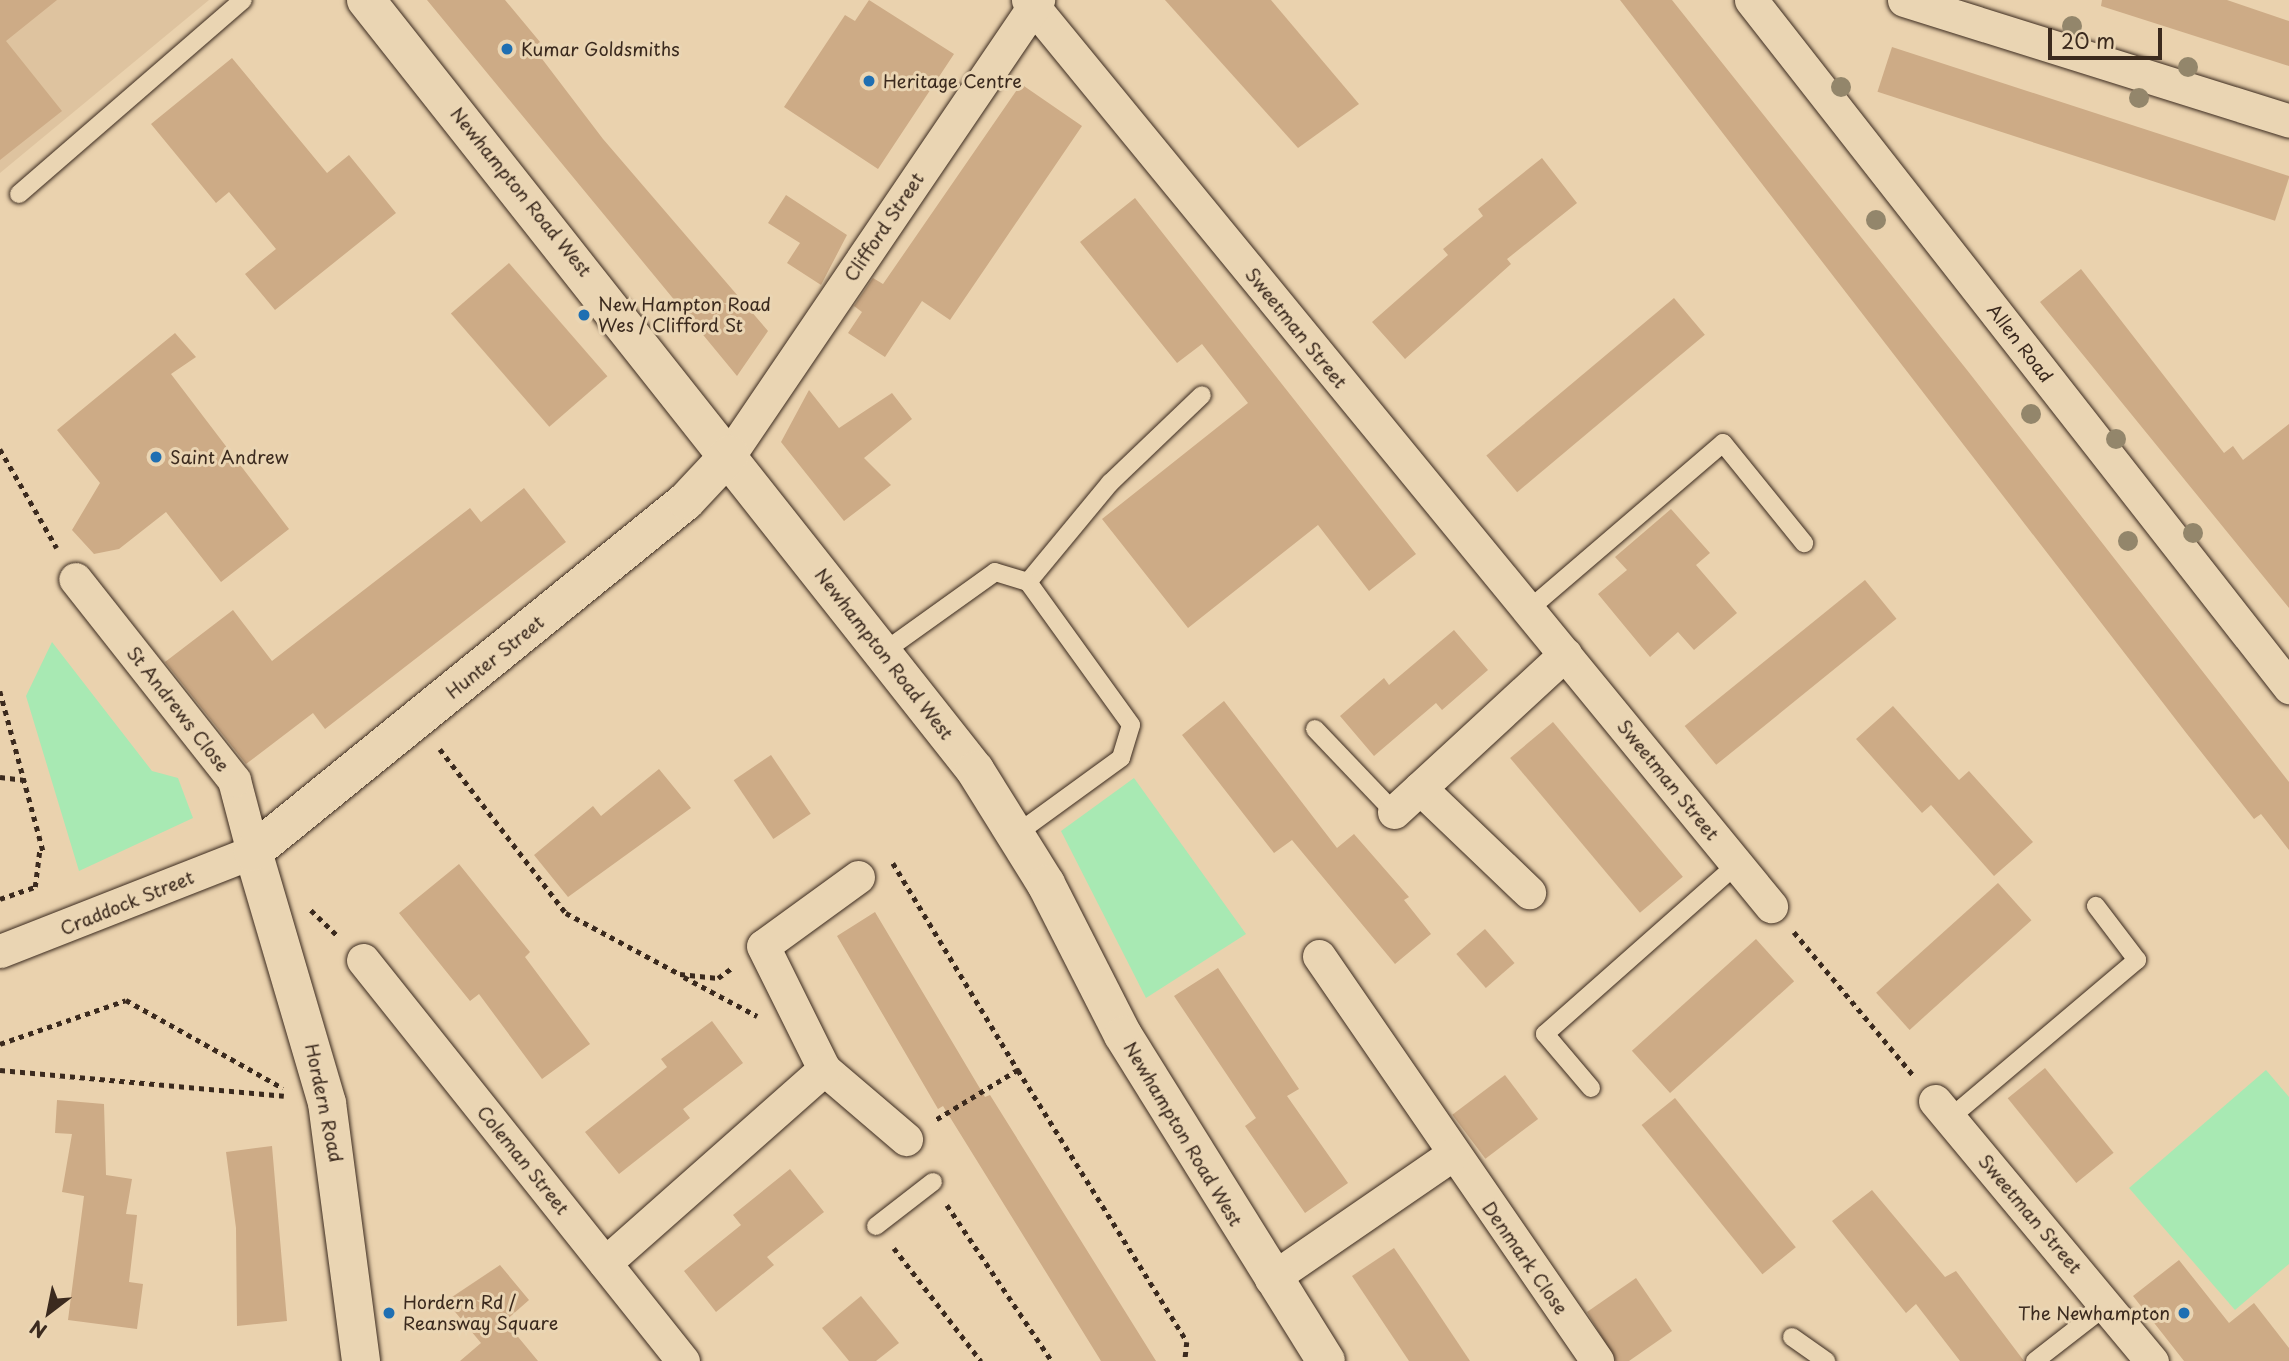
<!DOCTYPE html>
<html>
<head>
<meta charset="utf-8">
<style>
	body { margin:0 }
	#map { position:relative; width:2289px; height:1361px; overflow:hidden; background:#ead2ae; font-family:"Playpen Sans",sans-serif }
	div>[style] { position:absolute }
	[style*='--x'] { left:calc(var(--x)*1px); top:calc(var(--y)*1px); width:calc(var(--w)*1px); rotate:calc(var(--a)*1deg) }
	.built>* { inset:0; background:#dec39f }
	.green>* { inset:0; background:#a8e9b3 }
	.building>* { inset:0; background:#cdab86; transform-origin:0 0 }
	.path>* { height:4.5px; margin-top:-2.25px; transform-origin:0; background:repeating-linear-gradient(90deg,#3b2a1e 0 5px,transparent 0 10px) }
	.roads { filter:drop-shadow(0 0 2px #3b2a1e) drop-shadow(0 0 2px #3b2a1e) }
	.service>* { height:18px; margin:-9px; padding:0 9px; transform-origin:9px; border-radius:9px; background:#ead5b3 }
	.minor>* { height:33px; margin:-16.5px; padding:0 16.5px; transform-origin:16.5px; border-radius:16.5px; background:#ead5b3 }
	.tertiary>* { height:38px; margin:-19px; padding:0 19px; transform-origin:19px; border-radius:19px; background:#ead5b3 }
	.trees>* { width:20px; height:20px; margin:-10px; border-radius:50%; background:#93866b }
	.dots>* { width:19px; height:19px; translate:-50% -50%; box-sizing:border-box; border:4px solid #ead5b3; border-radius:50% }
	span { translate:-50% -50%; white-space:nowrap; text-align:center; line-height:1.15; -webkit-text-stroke:6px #ead5b3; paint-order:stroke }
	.poi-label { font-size:18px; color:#3b2a1e }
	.left { translate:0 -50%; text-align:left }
	.right { translate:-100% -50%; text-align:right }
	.street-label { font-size:18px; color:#3b2a1e }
	.north { position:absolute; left:14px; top:1277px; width:70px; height:70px; -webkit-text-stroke:5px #ead5b3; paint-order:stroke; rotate:212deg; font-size:19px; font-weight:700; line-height:28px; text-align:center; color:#3b2a1e }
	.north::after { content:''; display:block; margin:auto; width:24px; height:32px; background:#3b2a1e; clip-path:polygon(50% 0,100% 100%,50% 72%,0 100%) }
	.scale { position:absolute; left:2048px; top:28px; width:114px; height:32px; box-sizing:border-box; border:4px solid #3b2a1e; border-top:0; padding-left:9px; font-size:21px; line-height:24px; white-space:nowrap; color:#3b2a1e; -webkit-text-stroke:5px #ead5b3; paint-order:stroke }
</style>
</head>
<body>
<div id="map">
	<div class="built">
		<div style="clip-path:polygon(0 0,209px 0,0 173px)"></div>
	</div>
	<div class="green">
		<div style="clip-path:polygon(52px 642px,152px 771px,178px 778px,193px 818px,79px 871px,26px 696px)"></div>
		<div style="clip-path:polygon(1134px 778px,1246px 934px,1146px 998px,1061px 831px)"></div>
		<div style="clip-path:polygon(2266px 1070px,2289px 1097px,2289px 1264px,2235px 1310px,2129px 1188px)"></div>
	</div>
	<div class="building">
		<div style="clip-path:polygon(0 0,57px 0,6px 41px,62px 111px,0 160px)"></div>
		<div style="clip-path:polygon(427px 0,505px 0,540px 42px,533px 47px,603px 139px,768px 331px,737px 376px)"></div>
		<div style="clip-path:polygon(869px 0,954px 54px,878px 169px,784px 107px,845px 15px,855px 21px)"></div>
		<div style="clip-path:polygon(1165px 0,1271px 0,1359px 104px,1298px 148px)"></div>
		<div style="clip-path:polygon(1620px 0,1672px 0,1967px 370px,2289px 782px,2289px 850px,2261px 814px,2254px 819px,2187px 734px)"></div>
		<div style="clip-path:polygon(2102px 0,2227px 0,2289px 21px,2289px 66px,2101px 6px)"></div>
		<div style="left:1892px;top:47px;width:418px;height:47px;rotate:18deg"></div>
		<div style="clip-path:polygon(232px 58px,327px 173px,349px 155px,396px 213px,275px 310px,245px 274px,276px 249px,229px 192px,216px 203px,151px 124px)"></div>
		<div style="clip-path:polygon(1021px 84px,1082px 126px,950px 320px,922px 301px,885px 357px,848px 333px,862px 312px,854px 306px,873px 278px,883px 284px)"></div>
		<div style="clip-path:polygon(1542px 158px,1577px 203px,1507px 259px,1511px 264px,1405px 359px,1372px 322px,1448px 255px,1443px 249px,1483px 216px,1478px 209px)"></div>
		<div style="clip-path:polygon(786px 195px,847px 235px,821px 285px,787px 263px,800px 243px,768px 223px)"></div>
		<div style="clip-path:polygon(1135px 198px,1416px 554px,1369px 591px,1318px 525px,1188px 628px,1102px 519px,1248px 403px,1202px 344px,1177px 363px,1080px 242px)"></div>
		<div style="left:509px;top:263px;width:150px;height:77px;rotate:49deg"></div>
		<div style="clip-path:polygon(2081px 269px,2224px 453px,2233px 446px,2243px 460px,2289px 424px,2289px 608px,2040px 302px)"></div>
		<div style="left:1674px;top:298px;width:48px;height:245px;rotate:50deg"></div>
		<div style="clip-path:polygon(175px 333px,196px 357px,171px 374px,289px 529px,221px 582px,166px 512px,119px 549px,94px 554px,72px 530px,100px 483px,57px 430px)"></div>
		<div style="clip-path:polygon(809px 390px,839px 428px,892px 393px,912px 419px,864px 458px,891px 485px,844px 521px,781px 442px)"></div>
		<div style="clip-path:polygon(524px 488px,566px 542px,325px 729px,313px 713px,246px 764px,165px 662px,233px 610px,272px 661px,470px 508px,481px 522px)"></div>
		<div style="clip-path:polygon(1671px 509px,1710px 553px,1696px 565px,1737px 613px,1694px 650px,1678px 632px,1650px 657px,1598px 594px,1627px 570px,1615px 557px)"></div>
		<div style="left:1865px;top:580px;width:50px;height:232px;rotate:51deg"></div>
		<div style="clip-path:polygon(1454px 630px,1488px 670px,1442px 710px,1436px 703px,1374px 756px,1340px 716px,1384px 678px,1389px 685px)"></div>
		<div style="clip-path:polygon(1224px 701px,1337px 848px,1354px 834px,1409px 897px,1404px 900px,1431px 934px,1395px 964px,1292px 840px,1274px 853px,1182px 735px)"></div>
		<div style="clip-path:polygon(1893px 706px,1959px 780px,1969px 771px,2033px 842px,1994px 876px,1931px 805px,1922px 813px,1856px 739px)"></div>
		<div style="left:1553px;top:722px;width:202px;height:56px;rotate:50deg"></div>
		<div style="left:771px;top:755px;width:71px;height:45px;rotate:56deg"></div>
		<div style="clip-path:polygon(659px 769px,691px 808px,568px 897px,534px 855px,593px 806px,601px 816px)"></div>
		<div style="clip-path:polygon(459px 864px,530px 952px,525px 957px,590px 1044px,542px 1079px,479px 994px,470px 1001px,399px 913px)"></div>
		<div style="left:1998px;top:883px;width:50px;height:164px;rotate:48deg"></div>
		<div style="clip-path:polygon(875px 912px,985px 1097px,990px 1095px,1156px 1361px,1101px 1361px,943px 1106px,938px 1109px,837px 936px)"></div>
		<div style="left:1485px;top:929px;width:45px;height:38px;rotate:49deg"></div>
		<div style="left:1756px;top:939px;width:57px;height:167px;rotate:48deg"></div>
		<div style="clip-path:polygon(1218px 968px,1299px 1089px,1287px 1096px,1348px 1183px,1305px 1213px,1245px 1126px,1256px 1118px,1174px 996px)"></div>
		<div style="clip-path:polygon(712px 1021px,743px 1063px,683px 1109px,690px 1118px,619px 1174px,585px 1132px,667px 1067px,661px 1059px)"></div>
		<div style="left:2045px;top:1068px;width:109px;height:48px;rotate:51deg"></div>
		<div style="left:1505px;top:1075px;width:55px;height:66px;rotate:53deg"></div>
		<div style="left:1675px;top:1098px;width:192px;height:43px;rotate:51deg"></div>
		<div style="clip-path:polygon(57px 1100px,104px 1104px,106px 1175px,132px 1179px,126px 1214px,137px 1215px,129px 1282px,143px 1284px,137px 1329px,68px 1320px,84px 1196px,62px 1192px,72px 1134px,55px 1133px)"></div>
		<div style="clip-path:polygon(272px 1146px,287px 1321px,237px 1326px,236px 1228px,226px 1152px)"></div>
		<div style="clip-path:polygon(790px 1169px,824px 1212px,767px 1257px,774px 1265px,716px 1312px,684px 1271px,741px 1225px,733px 1215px)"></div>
		<div style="clip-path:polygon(1872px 1190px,1945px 1277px,1956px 1271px,2024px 1361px,1960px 1361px,1916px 1304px,1906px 1313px,1832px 1221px)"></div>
		<div style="clip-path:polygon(1394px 1248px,1420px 1286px,1470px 1361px,1409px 1361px,1352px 1276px)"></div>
		<div style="clip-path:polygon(2179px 1260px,2229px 1323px,2254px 1303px,2289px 1348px,2289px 1361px,2184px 1361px,2133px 1296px)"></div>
		<div style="clip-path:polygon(500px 1265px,529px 1300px,505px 1321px,538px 1361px,460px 1361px,481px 1343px,446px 1301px)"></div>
		<div style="clip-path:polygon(1636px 1278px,1672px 1331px,1629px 1361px,1616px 1361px,1587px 1312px)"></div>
		<div style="clip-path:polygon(861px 1296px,899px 1343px,876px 1361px,849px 1361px,822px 1328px)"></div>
	</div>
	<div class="path">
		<div style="--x:0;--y:449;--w:114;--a:60.1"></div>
		<div style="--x:0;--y:691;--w:169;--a:74.9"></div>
		<div style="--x:440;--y:749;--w:207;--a:52.5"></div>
		<div style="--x:566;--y:913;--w:129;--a:28.2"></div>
		<div style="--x:680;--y:974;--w:38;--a:6"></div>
		<div style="--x:718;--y:978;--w:19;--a:-36"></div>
		<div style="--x:0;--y:777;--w:23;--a:7"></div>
		<div style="--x:893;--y:863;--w:242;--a:58.9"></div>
		<div style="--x:1018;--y:1070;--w:96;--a:148.6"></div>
		<div style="--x:0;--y:899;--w:37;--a:-19"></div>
		<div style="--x:35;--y:887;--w:40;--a:-82.9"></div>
		<div style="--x:311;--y:910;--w:36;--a:44"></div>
		<div style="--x:1794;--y:932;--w:187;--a:50.2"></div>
		<div style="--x:684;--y:977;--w:83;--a:28.1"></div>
		<div style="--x:0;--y:1044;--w:133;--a:-19.2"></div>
		<div style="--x:126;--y:1000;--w:180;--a:29.3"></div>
		<div style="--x:0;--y:1070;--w:285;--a:5.2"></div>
		<div style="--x:1018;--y:1070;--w:320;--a:58.1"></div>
		<div style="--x:1187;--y:1342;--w:19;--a:96"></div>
		<div style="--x:947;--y:1205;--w:188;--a:56.1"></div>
		<div style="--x:894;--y:1248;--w:143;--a:52.4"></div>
	</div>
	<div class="roads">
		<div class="service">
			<div style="--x:19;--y:194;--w:296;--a:-40.9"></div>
			<div style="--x:1028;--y:582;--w:129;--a:-50.4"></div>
			<div style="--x:1110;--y:483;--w:127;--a:-43.7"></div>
			<div style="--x:1527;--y:611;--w:258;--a:-40.6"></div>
			<div style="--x:1723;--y:443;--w:129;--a:51"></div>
			<div style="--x:882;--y:653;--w:139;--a:-35.6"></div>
			<div style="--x:995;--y:572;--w:34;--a:17"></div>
			<div style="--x:1028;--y:582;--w:176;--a:54.2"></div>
			<div style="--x:1131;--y:725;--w:34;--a:107"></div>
			<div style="--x:1121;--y:758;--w:131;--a:144"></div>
			<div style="--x:1315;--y:729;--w:115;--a:46.4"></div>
			<div style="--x:1591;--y:1088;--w:71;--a:-130.4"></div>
			<div style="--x:1545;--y:1034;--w:256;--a:-41.5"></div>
			<div style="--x:1950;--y:1118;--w:245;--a:-40.2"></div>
			<div style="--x:2137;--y:960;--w:68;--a:-127.2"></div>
			<div style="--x:876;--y:1226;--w:72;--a:-37.7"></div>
			<div style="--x:1792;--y:1337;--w:42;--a:35.2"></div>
			<div style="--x:2035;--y:1361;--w:91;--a:-37.9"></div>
		</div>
		<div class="minor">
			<div style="--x:1028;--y:0;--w:1172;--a:50.65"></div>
			<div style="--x:1751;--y:0;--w:873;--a:51.93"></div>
			<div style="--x:1904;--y:0;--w:404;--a:17.4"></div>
			<div style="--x:730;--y:454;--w:549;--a:-55.85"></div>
			<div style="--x:1420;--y:788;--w:151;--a:43.7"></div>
			<div style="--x:1394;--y:812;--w:233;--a:-42.7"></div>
			<div style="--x:858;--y:877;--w:117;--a:144"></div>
			<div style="--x:763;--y:946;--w:137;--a:63.6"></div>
			<div style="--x:824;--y:1069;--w:108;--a:40.5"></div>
			<div style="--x:0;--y:951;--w:272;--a:-21.4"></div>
			<div style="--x:253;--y:852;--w:74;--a:-104.8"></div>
			<div style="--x:234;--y:780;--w:256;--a:-128.3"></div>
			<div style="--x:1319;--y:956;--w:491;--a:55.5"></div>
			<div style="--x:363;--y:960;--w:513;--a:51.41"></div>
			<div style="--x:1935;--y:1101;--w:339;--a:50.2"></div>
			<div style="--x:605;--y:1263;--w:293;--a:-41.5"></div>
			<div style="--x:1271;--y:1279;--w:221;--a:-34.5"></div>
		</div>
		<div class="tertiary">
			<div style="--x:366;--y:0;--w:982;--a:51.66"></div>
			<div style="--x:975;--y:770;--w:134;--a:58.1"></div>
			<div style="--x:1046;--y:884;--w:169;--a:63"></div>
			<div style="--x:1123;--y:1035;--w:384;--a:58.1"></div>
			<div style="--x:361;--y:1361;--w:260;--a:-97.5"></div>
			<div style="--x:327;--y:1103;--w:262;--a:-106.4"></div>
			<div style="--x:253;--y:852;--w:557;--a:-39.03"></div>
			<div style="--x:686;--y:501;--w:64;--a:-46.9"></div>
		</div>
	</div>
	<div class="trees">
		<div style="left:2072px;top:26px"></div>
		<div style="left:2188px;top:67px"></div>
		<div style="left:1841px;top:87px"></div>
		<div style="left:2139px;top:98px"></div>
		<div style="left:1876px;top:220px"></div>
		<div style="left:2031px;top:414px"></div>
		<div style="left:2116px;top:439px"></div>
		<div style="left:2193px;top:533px"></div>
		<div style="left:2128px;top:541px"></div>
	</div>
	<div class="dots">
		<div style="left:507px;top:49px;background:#1f6fb2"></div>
		<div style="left:869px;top:81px;background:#1f6fb2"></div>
		<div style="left:584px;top:315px;background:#1f6fb2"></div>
		<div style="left:156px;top:457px;background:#1f6fb2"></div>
		<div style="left:389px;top:1313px;background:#1f6fb2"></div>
		<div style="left:2184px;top:1313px;background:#1f6fb2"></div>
	</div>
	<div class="poi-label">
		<span class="left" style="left:521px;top:49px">Kumar Goldsmiths</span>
		<span class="left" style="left:883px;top:81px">Heritage Centre</span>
		<span class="left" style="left:598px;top:315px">New Hampton Road<br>Wes / Clifford St</span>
		<span class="left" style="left:170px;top:457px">Saint Andrew</span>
		<span class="left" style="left:403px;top:1313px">Hordern Rd /<br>Reansway Square</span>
		<span class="right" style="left:2170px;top:1313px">The Newhampton</span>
	</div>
	<div class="street-label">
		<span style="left:521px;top:192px;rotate:51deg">Newhampton Road West</span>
		<span style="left:884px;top:227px;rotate:-56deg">Clifford Street</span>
		<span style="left:1296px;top:328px;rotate:51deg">Sweetman Street</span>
		<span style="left:2020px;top:343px;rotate:52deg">Allen Road</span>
		<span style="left:884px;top:654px;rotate:52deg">Newhampton Road West</span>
		<span style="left:495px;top:657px;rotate:-39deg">Hunter Street</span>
		<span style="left:178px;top:709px;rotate:52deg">St Andrews Close</span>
		<span style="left:1668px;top:780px;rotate:51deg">Sweetman Street</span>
		<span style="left:127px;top:903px;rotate:-22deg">Craddock Street</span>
		<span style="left:324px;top:1103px;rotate:78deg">Hordern Road</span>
		<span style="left:1183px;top:1134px;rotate:59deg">Newhampton Road West</span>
		<span style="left:523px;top:1160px;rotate:51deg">Coleman Street</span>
		<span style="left:2030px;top:1214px;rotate:50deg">Sweetman Street</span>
		<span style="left:1525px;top:1258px;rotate:55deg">Denmark Close</span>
	</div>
	<div class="north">N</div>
	<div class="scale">20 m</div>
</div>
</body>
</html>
